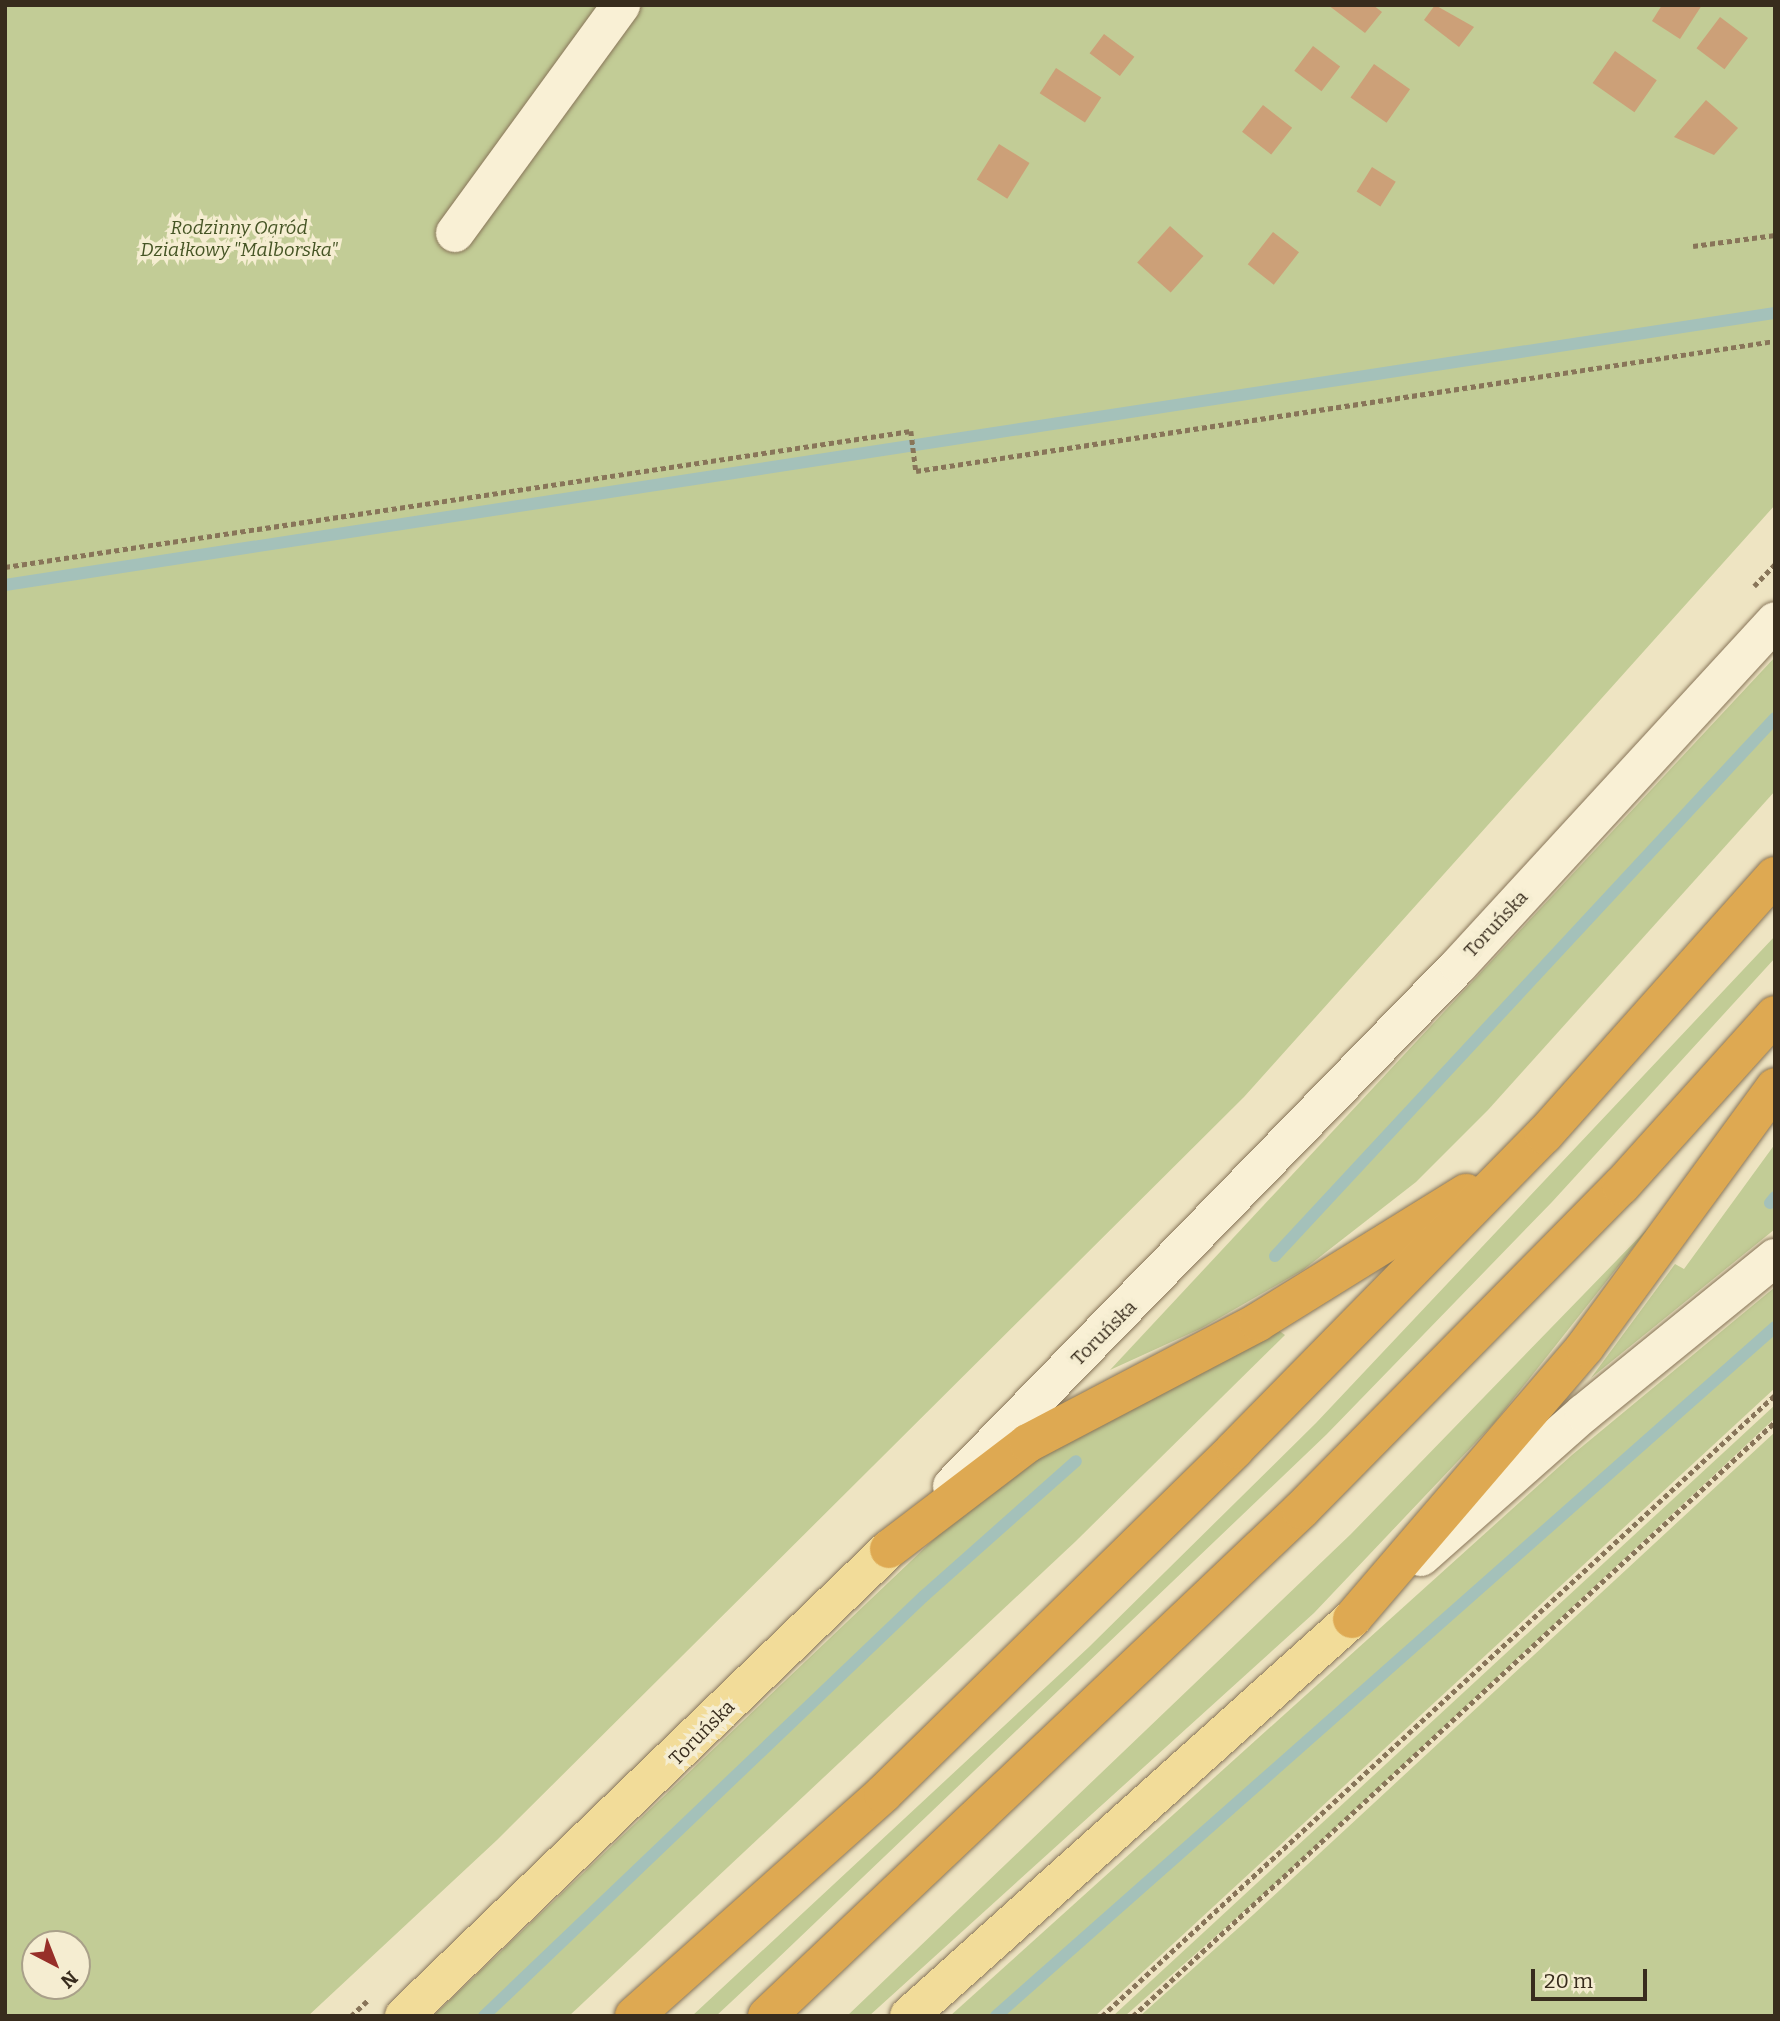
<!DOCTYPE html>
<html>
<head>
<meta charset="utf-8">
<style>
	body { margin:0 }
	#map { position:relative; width:1780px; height:2021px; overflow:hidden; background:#eee4c2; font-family:Bitter,serif }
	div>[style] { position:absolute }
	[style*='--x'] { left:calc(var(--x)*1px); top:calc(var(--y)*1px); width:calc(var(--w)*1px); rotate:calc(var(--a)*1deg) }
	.green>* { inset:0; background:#c2cc96 }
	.stream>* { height:12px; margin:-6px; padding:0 6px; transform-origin:6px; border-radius:6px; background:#a4c1ba }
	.building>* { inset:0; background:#cca078; transform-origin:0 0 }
	.path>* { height:4.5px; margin-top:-2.25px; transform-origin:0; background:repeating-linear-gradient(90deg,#887559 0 5px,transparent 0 8.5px) }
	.roads { filter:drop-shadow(0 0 2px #887559) drop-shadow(0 0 2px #887559) }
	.minor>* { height:38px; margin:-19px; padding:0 19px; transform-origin:19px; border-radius:19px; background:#f9f0d5 }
	.major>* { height:38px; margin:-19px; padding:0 19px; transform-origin:19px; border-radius:19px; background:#f2dc99 }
	.highway>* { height:38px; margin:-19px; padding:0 19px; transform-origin:19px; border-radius:19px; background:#dea952 }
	span { translate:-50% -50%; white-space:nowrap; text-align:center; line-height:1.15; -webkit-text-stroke:7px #f5edd1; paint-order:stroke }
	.park-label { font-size:19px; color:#455424; font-style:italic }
	.street-label { font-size:19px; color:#382c1d }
	.frame { position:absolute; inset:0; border:7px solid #382c1d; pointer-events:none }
	.north { position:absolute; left:21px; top:1930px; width:70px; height:70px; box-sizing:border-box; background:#f5edd1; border:2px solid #a9a089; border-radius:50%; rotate:138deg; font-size:19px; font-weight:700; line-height:28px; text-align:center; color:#382c1d }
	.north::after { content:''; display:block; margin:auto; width:24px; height:32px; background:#972f29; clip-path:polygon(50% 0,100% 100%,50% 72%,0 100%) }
	.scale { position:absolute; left:1531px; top:1969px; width:116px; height:32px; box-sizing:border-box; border:4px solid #382c1d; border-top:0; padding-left:9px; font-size:21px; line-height:24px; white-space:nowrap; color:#382c1d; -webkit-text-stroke:5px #f5edd1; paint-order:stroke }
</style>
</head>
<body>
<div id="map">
	<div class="green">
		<div style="clip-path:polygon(evenodd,5px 5px,1775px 5px,1775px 505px,1244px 1097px,497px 1840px,308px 2016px,5px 2016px,5px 5px,35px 1944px,77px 1944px,77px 1986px,35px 1986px,35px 1944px)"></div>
		<div style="clip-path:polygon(1775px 657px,1775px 791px,1488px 1110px,1416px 1182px,1303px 1270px,1202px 1328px,1110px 1370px)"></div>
		<div style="clip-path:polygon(1775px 936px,1775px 958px,1552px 1202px,1327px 1434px,774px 1962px,716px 2016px,692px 2016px,1089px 1647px,1316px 1423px)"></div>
		<div style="clip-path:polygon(1775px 1144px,1775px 1229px,1591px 1378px,1675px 1264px,1684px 1269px)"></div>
		<div style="clip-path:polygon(1651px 1225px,1495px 1422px,1314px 1613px,869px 2016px,847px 2016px,1351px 1534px)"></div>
		<div style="clip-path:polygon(1775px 1287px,1775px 1388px,1095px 2016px,950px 2016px,1572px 1455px)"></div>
		<div style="clip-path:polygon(1278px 1330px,1285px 1335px,1076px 1541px,569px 2016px,433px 2016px,952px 1522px,1047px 1452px)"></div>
		<div style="clip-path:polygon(1775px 1405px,1775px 1418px,1284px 1876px,1125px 2016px,1113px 2016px)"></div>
		<div style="clip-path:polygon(1775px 1432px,1775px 2016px,1140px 2016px,1254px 1914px)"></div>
	</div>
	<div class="stream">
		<div style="--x:5;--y:585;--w:1791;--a:-8.74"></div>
		<div style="--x:1770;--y:1203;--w:8;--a:-50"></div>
		<div style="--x:1275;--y:1256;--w:734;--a:-47.1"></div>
		<div style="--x:484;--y:2016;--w:608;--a:-43.67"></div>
		<div style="--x:924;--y:1596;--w:203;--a:-41.6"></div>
		<div style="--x:996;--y:2016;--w:1040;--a:-41.49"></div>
	</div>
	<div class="building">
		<div style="clip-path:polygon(1328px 5px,1373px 5px,1382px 12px,1365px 33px)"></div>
		<div style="clip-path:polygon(1435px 5px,1474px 27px,1459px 47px,1424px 20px)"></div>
		<div style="clip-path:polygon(1662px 5px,1702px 5px,1680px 39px,1652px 21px)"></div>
		<div style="left:1720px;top:17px;width:35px;height:39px;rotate:37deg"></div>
		<div style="left:1104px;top:34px;width:38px;height:24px;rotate:37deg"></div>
		<div style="left:1313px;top:46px;width:34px;height:31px;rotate:37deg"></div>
		<div style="left:1615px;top:51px;width:51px;height:39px;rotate:35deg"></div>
		<div style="left:1374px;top:64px;width:44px;height:41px;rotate:35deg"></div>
		<div style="left:1056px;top:68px;width:54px;height:30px;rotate:33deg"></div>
		<div style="clip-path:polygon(1706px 100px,1738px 128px,1714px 155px,1674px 137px)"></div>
		<div style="left:1263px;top:105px;width:37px;height:34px;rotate:38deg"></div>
		<div style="left:999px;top:144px;width:36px;height:42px;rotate:32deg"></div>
		<div style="left:1372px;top:167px;width:28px;height:29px;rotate:32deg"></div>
		<div style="left:1170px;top:226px;width:45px;height:49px;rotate:42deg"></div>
		<div style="left:1273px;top:232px;width:33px;height:41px;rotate:38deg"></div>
	</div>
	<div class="path">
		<div style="--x:1693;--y:246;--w:83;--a:-7.6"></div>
		<div style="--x:5;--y:567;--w:916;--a:-8.54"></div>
		<div style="--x:911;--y:431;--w:40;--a:82.9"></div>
		<div style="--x:916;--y:471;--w:869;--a:-8.61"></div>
		<div style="--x:1754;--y:586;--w:30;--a:-46"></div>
		<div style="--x:351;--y:2016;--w:22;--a:-43"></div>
		<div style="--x:1102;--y:2016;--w:916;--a:-42.7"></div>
		<div style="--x:1133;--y:2016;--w:875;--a:-42.78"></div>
	</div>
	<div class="roads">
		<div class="minor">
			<div style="--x:455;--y:233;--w:282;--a:-53.9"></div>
			<div style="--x:952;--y:1486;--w:727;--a:-45.78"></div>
			<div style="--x:1459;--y:965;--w:467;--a:-47.4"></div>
			<div style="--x:1421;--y:1557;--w:217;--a:-41.5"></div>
			<div style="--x:1584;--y:1413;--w:246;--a:-39.1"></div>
		</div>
		<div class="major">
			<div style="--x:404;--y:2016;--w:673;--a:-43.92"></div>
			<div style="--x:909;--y:2016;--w:595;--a:-41.87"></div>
		</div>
		<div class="highway">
			<div style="--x:889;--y:1549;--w:175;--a:-37.3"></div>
			<div style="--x:1028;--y:1443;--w:260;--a:-27.7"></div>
			<div style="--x:1258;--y:1322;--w:245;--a:-31.8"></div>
			<div style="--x:1352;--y:1619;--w:358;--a:-49.4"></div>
			<div style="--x:1585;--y:1347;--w:322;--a:-53.8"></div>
			<div style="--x:634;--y:2016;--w:334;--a:-41.7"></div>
			<div style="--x:883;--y:1794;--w:493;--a:-44.4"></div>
			<div style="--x:1235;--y:1449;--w:441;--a:-45.5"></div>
			<div style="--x:1544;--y:1135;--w:347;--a:-48.3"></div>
			<div style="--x:767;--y:2016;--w:736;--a:-43.46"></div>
			<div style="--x:1301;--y:1510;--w:455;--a:-45.4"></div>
			<div style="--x:1621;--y:1186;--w:230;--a:-48"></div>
		</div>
	</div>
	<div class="park-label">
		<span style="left:239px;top:239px">Rodzinny Ogród<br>Działkowy "Malborska"</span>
	</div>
	<div class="street-label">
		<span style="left:1496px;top:924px;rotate:-47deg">Toruńska</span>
		<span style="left:1104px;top:1333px;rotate:-45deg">Toruńska</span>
		<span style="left:702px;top:1733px;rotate:-45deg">Toruńska</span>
	</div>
	<div class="frame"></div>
	<div class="north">N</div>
	<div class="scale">20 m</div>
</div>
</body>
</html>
